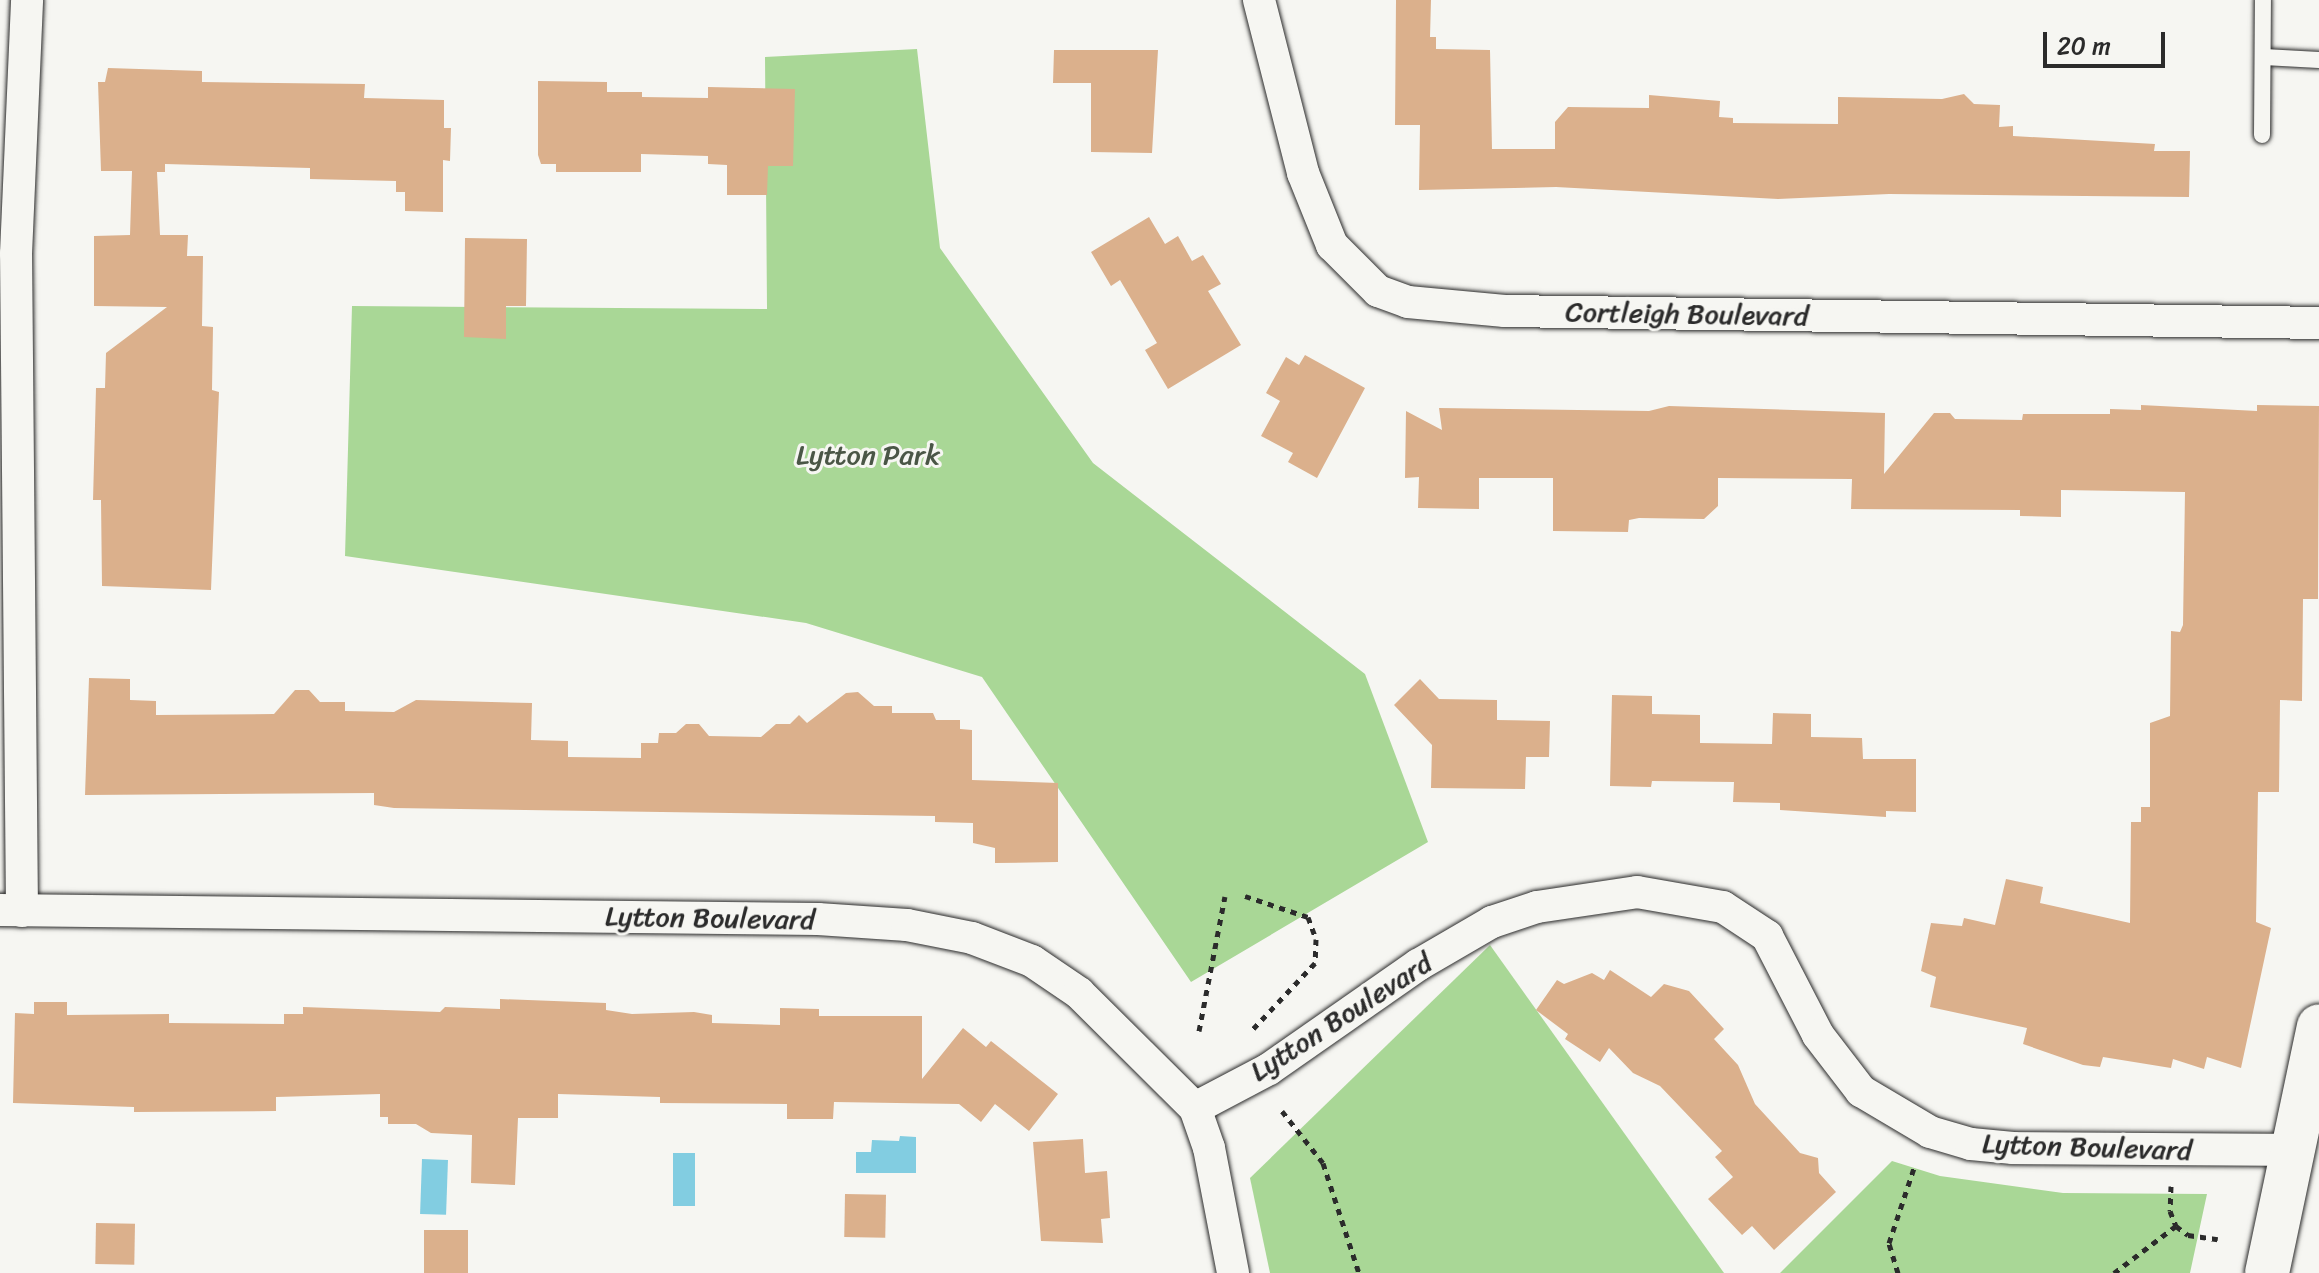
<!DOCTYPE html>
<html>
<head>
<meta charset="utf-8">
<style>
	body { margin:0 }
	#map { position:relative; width:2319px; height:1273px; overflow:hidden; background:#f6f6f2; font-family:Sriracha,sans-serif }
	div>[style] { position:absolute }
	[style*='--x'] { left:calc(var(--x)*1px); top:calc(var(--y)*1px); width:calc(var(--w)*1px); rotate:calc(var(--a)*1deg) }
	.green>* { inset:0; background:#a9d796 }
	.water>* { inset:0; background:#82cde1; transform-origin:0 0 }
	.building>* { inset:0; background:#dbb08c; transform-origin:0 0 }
	.path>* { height:5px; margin-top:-2.5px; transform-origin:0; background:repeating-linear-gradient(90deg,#2b2b2b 0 6px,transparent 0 12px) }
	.roads { filter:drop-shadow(0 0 2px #2b2b2b) drop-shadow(0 0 2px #2b2b2b) }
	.lane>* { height:16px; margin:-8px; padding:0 8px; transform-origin:8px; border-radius:8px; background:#f6f6f2 }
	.street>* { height:32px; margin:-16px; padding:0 16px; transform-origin:16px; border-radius:16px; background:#f6f6f2 }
	.secondary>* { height:44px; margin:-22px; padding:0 22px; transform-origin:22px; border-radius:22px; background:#f6f6f2 }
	span { translate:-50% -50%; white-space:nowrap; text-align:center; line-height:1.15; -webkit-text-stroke:6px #f6f6f2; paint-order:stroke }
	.street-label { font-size:28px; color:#2b2b2b }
	.park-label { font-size:28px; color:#4a5646 }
	.scale { position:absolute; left:2043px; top:32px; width:122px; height:36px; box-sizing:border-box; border:4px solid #2b2b2b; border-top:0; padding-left:10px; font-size:24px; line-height:28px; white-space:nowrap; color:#2b2b2b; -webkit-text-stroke:6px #f6f6f2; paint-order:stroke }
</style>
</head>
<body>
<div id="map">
	<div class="green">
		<div style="clip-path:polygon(917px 49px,940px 248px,1093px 463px,1365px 674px,1428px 842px,1191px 982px,982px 677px,806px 623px,345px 556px,352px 306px,767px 309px,765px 57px)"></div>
		<div style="clip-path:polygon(1490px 945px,1724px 1273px,1270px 1273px,1250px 1178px)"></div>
		<div style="clip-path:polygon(1892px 1161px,1940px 1176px,2063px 1193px,2207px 1194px,2190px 1273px,1780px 1273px)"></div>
	</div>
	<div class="water">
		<div style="clip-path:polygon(900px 1136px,916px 1137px,916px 1173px,856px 1173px,856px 1152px,871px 1152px,872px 1140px,899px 1141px)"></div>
		<div style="left:673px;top:1153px;width:22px;height:53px"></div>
		<div style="left:422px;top:1159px;width:26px;height:55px;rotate:2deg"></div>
	</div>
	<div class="building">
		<div style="clip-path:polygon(1396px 0,1431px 0,1430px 37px,1436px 37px,1436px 49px,1490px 50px,1492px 149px,1555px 149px,1555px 122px,1568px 107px,1649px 108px,1649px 95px,1720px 101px,1719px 117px,1733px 118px,1733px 123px,1838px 124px,1838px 97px,1942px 99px,1964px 94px,1974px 104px,2000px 105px,1999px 127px,2013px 126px,2013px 136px,2155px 144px,2154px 151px,2190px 151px,2189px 197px,1889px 194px,1778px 199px,1556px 187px,1419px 190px,1420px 125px,1395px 125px)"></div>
		<div style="clip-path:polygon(1054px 50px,1158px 50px,1152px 153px,1091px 152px,1091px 83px,1053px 83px)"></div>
		<div style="clip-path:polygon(108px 68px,202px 71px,202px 82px,365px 84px,364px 98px,444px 100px,444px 128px,451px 128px,450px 161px,443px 160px,443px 212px,405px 211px,405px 192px,396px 192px,396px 181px,310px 179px,310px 168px,165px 164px,165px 172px,157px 172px,160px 235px,188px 235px,187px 256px,203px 256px,202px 326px,213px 327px,212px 390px,219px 392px,211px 590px,102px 586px,101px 500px,93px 500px,96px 388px,105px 388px,106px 353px,167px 307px,94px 306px,94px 236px,130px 235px,132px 171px,101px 171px,98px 82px,105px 82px)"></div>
		<div style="clip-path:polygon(538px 81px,607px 82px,607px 92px,642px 92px,642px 97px,708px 98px,708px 87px,795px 89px,793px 166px,768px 166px,767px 195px,727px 195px,727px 165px,708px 164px,708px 156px,641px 154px,641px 172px,556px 172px,556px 164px,541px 164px,538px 155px)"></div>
		<div style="clip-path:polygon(1149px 217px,1165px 244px,1178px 236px,1192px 261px,1203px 255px,1221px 284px,1208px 291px,1241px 345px,1168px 389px,1145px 350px,1157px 343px,1120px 280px,1111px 286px,1091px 252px)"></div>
		<div style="clip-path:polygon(465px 238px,527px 239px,526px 306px,506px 306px,506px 339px,464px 337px)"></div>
		<div style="clip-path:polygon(1305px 355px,1365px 388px,1317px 478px,1288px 462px,1293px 453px,1261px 436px,1280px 401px,1266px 393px,1286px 357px,1299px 365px)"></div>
		<div style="clip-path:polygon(2141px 405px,2257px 411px,2257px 405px,2319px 406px,2318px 599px,2303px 599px,2302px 701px,2280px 700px,2279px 792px,2258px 792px,2256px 922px,2271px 928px,2241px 1068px,2207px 1057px,2204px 1069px,2173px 1059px,2171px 1068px,2103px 1057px,2100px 1067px,2083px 1065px,2023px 1044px,2027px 1028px,1930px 1007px,1936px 977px,1921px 971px,1931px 923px,1962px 926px,1964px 918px,1995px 925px,2006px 879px,2043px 887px,2040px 903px,2130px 923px,2131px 822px,2141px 822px,2141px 807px,2150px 807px,2150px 723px,2170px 716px,2171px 631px,2180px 632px,2183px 625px,2185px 492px,2061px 490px,2061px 517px,2020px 516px,2020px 510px,1851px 509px,1852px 479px,1718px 478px,1718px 506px,1704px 519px,1639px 518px,1629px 520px,1628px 532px,1553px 531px,1553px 478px,1479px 478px,1479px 509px,1418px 508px,1419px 477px,1405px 478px,1406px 411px,1442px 430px,1439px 408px,1649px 411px,1669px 406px,1885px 413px,1884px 474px,1934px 413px,1950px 413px,1955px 419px,2022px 420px,2023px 414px,2110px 414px,2110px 409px,2141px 410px)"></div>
		<div style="clip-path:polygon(89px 678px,130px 679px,130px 700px,156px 701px,156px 715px,274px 714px,295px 690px,309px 690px,320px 702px,345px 702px,345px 711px,394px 712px,416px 700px,532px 703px,531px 740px,568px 741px,568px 757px,641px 758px,641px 743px,658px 743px,659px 733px,676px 733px,686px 724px,699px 724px,709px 736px,761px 737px,776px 724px,790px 724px,799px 715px,807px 723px,846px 693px,858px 692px,874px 706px,892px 706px,892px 713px,933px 713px,936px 720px,960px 720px,960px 729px,972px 730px,972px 780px,1058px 783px,1058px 862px,995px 863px,995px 848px,973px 843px,973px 823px,935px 822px,935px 816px,394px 808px,374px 805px,374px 793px,85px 795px)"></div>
		<div style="clip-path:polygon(1420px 679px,1439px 699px,1497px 700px,1497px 720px,1550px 721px,1549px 757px,1526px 757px,1525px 789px,1431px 788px,1432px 745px,1394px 705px)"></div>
		<div style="clip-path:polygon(1612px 695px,1652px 696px,1652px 714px,1700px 715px,1700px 743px,1772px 744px,1773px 713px,1811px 714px,1811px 737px,1862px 738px,1863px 759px,1916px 759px,1916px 812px,1886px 811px,1886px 817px,1780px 810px,1780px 803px,1733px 802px,1734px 782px,1652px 781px,1651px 787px,1610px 786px)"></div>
		<div style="clip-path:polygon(1610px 970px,1651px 997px,1664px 984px,1689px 991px,1724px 1029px,1714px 1039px,1738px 1065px,1755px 1104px,1800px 1153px,1818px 1158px,1819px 1173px,1836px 1192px,1774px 1250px,1752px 1226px,1742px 1235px,1708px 1199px,1733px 1177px,1715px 1157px,1722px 1151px,1660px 1086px,1633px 1073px,1609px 1048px,1600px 1062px,1565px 1039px,1568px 1034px,1536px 1010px,1557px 980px,1564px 984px,1592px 973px,1604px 980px)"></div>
		<div style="clip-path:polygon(500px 999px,606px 1003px,606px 1010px,632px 1014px,694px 1012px,712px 1015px,712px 1023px,780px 1025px,780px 1008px,819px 1009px,819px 1016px,922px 1016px,922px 1079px,963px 1028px,986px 1047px,991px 1041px,1058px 1094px,1029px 1131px,995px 1104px,981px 1122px,959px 1104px,834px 1102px,833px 1119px,787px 1119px,787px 1104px,660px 1103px,660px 1097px,558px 1094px,558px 1118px,518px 1118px,515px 1185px,471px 1183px,472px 1135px,431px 1133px,416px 1124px,388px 1124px,388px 1117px,380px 1117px,380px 1094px,276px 1097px,276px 1111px,134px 1112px,134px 1107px,13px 1103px,15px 1013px,34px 1014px,34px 1002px,67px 1002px,67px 1015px,169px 1014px,169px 1023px,284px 1024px,284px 1014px,303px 1014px,303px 1007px,440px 1012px,445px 1007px,500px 1009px)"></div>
		<div style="clip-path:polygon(1083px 1139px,1085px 1173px,1107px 1171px,1110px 1218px,1101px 1219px,1103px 1243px,1041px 1241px,1033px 1142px)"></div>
		<div style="left:845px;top:1194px;width:41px;height:43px;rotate:1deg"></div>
		<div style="left:96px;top:1223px;width:39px;height:41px;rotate:1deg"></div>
		<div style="left:424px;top:1230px;width:44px;height:43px"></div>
	</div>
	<div class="path">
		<div style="--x:1245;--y:896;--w:66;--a:18.4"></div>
		<div style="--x:1308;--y:917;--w:23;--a:70"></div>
		<div style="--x:1316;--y:939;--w:24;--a:92"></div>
		<div style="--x:1315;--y:963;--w:91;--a:133.2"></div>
		<div style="--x:1199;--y:1031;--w:137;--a:-79.1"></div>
		<div style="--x:1282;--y:1111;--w:66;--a:51.7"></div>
		<div style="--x:1323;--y:1163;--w:116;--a:71.9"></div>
		<div style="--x:2171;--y:1186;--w:25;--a:92"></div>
		<div style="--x:2170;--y:1211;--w:16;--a:68"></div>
		<div style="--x:2176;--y:1226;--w:15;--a:37"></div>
		<div style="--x:2188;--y:1235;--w:30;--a:8"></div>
		<div style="--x:1898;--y:1273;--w:31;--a:-107"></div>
		<div style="--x:1889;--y:1243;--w:82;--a:-71.6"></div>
		<div style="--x:2114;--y:1273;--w:78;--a:-37.2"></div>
	</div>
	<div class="roads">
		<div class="lane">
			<div style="--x:2264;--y:57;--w:55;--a:3.1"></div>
			<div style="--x:2262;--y:135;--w:135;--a:-89.6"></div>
		</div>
		<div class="street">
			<div style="--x:1259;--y:0;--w:179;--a:75.7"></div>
			<div style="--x:1303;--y:173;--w:78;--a:68.1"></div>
			<div style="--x:1332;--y:245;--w:65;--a:45"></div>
			<div style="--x:1378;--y:291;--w:32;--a:20"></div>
			<div style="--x:1408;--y:302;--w:97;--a:5.3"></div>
			<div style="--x:1505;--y:311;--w:814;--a:0.84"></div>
			<div style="--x:0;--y:910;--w:818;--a:0.63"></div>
			<div style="--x:818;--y:919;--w:89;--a:3.9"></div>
			<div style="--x:907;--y:925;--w:66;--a:11.3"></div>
			<div style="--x:972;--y:938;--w:64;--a:21"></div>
			<div style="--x:1032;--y:961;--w:57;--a:34.2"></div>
			<div style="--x:1079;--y:993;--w:163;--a:44.8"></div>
			<div style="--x:1195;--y:1108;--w:42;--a:70.7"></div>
			<div style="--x:1209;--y:1148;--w:127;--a:79.1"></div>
			<div style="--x:22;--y:911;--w:657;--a:-90.52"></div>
			<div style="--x:16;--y:254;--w:254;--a:-87.5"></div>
			<div style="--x:1195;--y:1108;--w:84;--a:-27.8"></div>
			<div style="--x:1269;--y:1069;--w:182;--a:-34.9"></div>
			<div style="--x:1418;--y:965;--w:86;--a:-30.2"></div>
			<div style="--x:1492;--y:922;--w:47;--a:-18.4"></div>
			<div style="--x:1537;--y:907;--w:101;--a:-8.5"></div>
			<div style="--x:1637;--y:892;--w:87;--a:9.9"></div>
			<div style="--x:1723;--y:907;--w:53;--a:33.4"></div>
			<div style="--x:1767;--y:936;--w:111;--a:62.7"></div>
			<div style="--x:1818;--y:1035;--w:71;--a:52.5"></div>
			<div style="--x:1861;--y:1091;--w:80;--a:30.7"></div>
			<div style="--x:1930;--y:1132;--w:43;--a:16.3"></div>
			<div style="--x:1971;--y:1144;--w:42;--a:5.4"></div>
			<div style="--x:2013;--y:1148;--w:280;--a:0.4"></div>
		</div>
		<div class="secondary">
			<div style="--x:2267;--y:1273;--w:252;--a:-78.1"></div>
		</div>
	</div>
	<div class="street-label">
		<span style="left:1687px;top:314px;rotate:1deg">Cortleigh Boulevard</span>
		<span style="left:710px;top:918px;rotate:1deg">Lytton Boulevard</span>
		<span style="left:1341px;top:1017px;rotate:-33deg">Lytton Boulevard</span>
		<span style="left:2087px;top:1147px;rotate:2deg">Lytton Boulevard</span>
	</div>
	<div class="park-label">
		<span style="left:868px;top:455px">Lytton Park</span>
	</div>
	<div class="scale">20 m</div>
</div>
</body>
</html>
